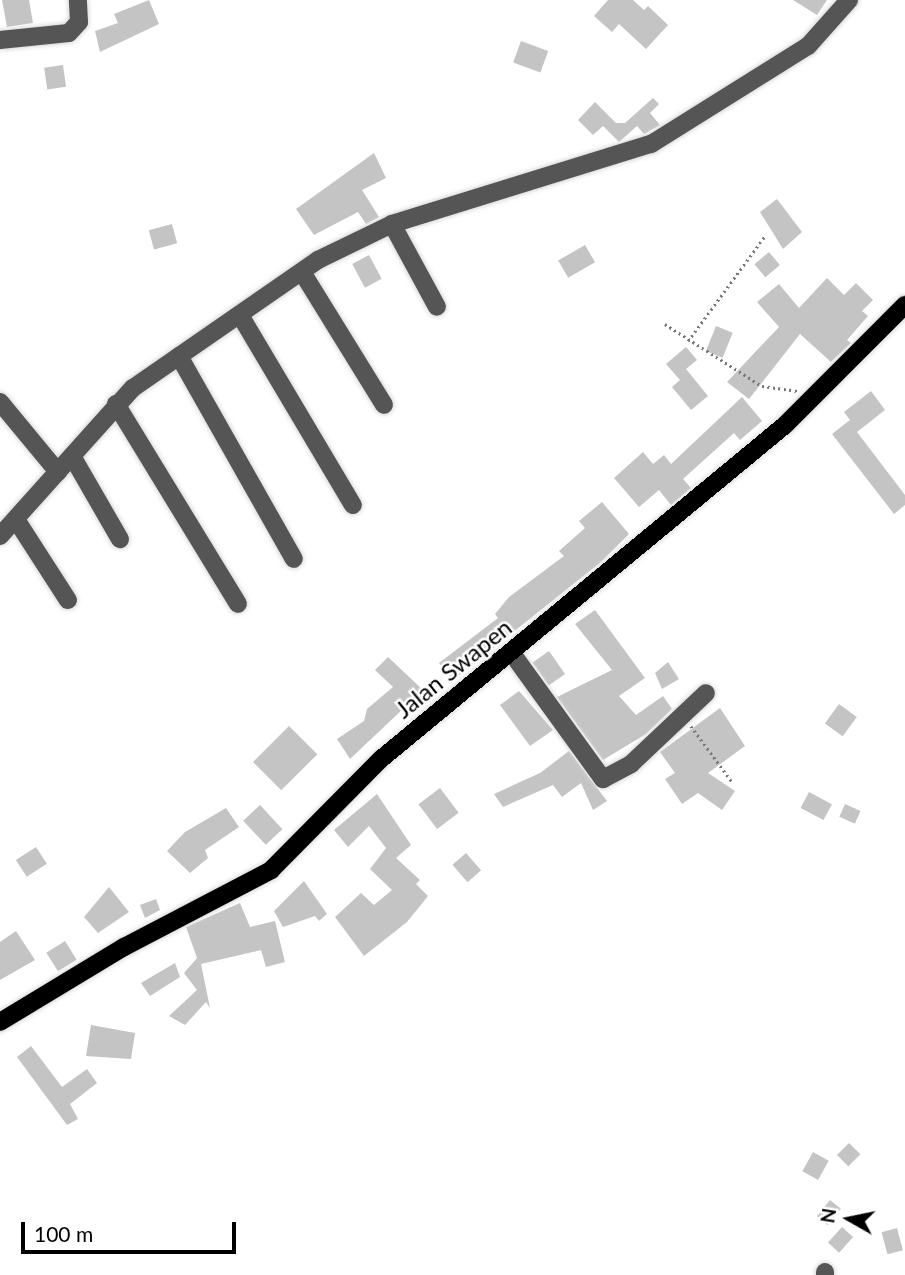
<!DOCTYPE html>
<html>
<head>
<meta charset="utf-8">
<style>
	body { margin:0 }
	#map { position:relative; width:905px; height:1275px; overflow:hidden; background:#fff; font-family:Lato,sans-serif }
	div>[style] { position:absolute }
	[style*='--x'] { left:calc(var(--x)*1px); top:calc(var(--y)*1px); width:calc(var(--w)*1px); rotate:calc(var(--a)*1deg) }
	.building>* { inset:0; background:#c4c4c4; transform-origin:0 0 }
	.path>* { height:2.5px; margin-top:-1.25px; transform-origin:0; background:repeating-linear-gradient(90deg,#777 0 2px,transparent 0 5.5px) }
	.roads { filter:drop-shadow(0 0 2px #dbdbdb) drop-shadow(0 0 2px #dbdbdb) }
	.minor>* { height:18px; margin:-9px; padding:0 9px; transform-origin:9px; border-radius:9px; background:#555 }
	.major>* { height:18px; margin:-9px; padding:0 9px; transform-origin:9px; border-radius:9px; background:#000 }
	span { translate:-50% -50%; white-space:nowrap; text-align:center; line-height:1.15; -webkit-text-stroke:5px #fff; paint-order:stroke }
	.street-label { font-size:24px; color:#000 }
	.north { position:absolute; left:814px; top:1184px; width:70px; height:70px; -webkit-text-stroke:5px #fff; paint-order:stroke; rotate:279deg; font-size:19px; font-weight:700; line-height:28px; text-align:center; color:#000 }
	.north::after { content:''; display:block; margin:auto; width:24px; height:32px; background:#000; clip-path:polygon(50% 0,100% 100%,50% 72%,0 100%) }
	.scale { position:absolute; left:21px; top:1222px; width:215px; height:32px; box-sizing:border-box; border:4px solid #000; border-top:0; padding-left:9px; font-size:21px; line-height:24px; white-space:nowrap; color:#000; -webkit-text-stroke:5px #fff; paint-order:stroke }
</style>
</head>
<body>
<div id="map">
	<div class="building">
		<div style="clip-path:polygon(2px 0,29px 0,33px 23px,7px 27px)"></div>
		<div style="clip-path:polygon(149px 0,159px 24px,100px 52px,95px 31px,118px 23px,114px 14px)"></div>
		<div style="clip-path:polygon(608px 0,633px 0,644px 10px,648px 6px,668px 25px,646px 49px,619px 24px,612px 32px,594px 16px)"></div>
		<div style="clip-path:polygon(793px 0,827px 0,817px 15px)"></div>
		<div style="left:521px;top:41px;width:29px;height:23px;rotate:20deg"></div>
		<div style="left:63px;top:65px;width:22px;height:19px;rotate:82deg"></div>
		<div style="clip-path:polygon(653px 98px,659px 104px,650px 113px,660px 125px,644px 134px,637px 126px,619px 142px,603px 126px,593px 135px,578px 120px,595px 102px,616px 123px,625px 123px)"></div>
		<div style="clip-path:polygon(374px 153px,386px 178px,362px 190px,379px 217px,366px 224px,358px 212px,314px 235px,296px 209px)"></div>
		<div style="clip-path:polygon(777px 199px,802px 232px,783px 249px,760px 212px)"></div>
		<div style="left:172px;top:224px;width:20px;height:24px;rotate:75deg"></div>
		<div style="left:585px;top:245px;width:20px;height:31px;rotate:60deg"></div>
		<div style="left:769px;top:252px;width:17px;height:19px;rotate:50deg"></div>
		<div style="left:369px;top:255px;width:27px;height:19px;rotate:62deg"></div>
		<div style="clip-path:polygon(827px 278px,844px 295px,856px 283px,873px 300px,862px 311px,868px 316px,847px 340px,851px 343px,831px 362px,800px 334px,749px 399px,727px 382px,779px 327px,757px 302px,779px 284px,799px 308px)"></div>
		<div style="left:716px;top:326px;width:18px;height:27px;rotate:22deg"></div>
		<div style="clip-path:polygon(686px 347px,697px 360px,686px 369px,708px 396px,691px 410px,672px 387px,680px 380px,666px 364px)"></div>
		<div style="clip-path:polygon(871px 391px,885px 410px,857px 432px,905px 495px,905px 505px,894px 514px,832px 434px,850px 420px,844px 412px)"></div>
		<div style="clip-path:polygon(742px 397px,762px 421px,740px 440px,734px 433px,683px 479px,691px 488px,671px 505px,659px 490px,639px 507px,614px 478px,643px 452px,653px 464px,664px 455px,671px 464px)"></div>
		<div style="clip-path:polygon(602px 502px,629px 534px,601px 562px,453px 680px,439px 663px,498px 618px,495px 614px,509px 597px,564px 556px,559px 551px,585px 528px,579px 521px)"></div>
		<div style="clip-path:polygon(595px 610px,645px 678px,619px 696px,636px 715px,663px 696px,672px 709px,646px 734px,603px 760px,557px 697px,612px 670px,575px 624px)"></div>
		<div style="left:549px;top:651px;width:28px;height:20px;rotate:55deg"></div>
		<div style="clip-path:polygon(388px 657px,423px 690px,350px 759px,337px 739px,364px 721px,367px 709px,393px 687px,375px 670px)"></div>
		<div style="clip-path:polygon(668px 662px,679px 679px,662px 689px,655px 673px)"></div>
		<div style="clip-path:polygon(519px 691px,553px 730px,530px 746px,500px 705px)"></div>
		<div style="left:839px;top:704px;width:22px;height:24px;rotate:36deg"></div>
		<div style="clip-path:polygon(720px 708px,745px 746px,708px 773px,735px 791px,722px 810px,698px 793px,682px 804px,665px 779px,675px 773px,660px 752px)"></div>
		<div style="left:289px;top:726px;width:40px;height:51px;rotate:45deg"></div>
		<div style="clip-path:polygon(569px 751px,607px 801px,593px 810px,581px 783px,562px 797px,553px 785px,503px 807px,494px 794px,540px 773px)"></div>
		<div style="left:440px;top:788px;width:31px;height:27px;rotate:53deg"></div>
		<div style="left:809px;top:792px;width:26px;height:18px;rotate:28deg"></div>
		<div style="clip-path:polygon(377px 794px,411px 845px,396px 858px,420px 880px,416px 884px,428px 896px,407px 922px,364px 956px,335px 917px,361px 893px,374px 905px,392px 890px,370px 869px,386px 848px,369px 826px,348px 847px,334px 830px)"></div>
		<div style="left:845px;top:804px;width:17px;height:14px;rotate:24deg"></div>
		<div style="left:260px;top:805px;width:33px;height:23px;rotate:47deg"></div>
		<div style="clip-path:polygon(226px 808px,239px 827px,205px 850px,208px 858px,190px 873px,167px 851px,185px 832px)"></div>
		<div style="left:36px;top:847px;width:20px;height:24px;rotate:57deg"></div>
		<div style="left:466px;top:853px;width:23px;height:18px;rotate:49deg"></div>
		<div style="clip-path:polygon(304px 881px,327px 914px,319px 921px,315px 916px,283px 927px,274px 911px)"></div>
		<div style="clip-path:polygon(109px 887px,129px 912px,98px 933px,84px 917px)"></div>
		<div style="clip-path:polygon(156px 899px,160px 910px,145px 918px,140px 905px)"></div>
		<div style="clip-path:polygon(240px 903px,250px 927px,275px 921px,285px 962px,266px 967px,261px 950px,201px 964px,210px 1008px,206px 1002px,185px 1025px,169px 1016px,197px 990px,184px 973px,197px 958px,186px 927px)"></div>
		<div style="clip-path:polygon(16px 931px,35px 960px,0 980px,0 942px)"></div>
		<div style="left:65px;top:941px;width:22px;height:22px;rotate:58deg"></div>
		<div style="clip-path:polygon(175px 963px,180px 977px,150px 996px,141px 983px)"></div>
		<div style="clip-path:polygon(91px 1025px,135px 1033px,131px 1059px,86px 1056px)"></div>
		<div style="clip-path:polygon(31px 1046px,62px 1087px,87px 1069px,97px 1083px,70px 1104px,78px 1119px,67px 1125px,17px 1057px)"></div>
		<div style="left:849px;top:1143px;width:16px;height:17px;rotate:45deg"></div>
		<div style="left:813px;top:1152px;width:18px;height:22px;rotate:29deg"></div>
		<div style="left:830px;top:1200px;width:14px;height:21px;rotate:39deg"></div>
		<div style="left:842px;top:1227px;width:15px;height:21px;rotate:42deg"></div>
		<div style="left:897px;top:1228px;width:23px;height:16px;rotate:75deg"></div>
	</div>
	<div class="path">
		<div style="--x:665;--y:324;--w:115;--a:32.6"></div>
		<div style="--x:762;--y:386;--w:36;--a:8"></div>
		<div style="--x:688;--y:341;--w:129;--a:-53.8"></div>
		<div style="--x:691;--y:726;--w:71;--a:53.6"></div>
	</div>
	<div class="roads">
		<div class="minor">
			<div style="--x:0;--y:40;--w:69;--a:-5.8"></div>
			<div style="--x:69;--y:33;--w:15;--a:-48"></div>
			<div style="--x:79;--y:22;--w:22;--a:-93"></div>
			<div style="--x:392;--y:224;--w:94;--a:61.5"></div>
			<div style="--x:302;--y:272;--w:156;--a:58.3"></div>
			<div style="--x:240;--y:315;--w:221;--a:59.3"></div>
			<div style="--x:179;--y:356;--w:233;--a:60.5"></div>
			<div style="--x:0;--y:402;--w:91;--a:50.4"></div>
			<div style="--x:116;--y:404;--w:234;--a:58.6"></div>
			<div style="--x:72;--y:456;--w:96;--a:60"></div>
			<div style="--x:17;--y:521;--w:94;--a:57.2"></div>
			<div style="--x:0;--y:536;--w:199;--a:-48.1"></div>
			<div style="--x:133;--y:388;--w:225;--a:-34.7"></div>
			<div style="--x:318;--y:260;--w:82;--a:-25.9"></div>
			<div style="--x:392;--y:224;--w:271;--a:-17.2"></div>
			<div style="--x:651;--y:144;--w:185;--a:-32"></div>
			<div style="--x:808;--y:46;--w:62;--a:-48.3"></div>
			<div style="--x:511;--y:652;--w:157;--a:54.1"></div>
			<div style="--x:603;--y:779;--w:32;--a:-28"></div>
			<div style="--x:631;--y:764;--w:103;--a:-43.4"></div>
			<div style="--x:825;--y:1275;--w:3;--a:-90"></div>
		</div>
		<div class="major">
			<div style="--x:0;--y:1022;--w:145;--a:-31.2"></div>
			<div style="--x:124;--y:947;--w:166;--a:-27.6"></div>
			<div style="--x:271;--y:870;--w:156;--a:-45.3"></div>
			<div style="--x:381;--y:759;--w:524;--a:-39.58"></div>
			<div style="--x:785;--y:425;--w:170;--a:-45"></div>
		</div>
	</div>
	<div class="street-label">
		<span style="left:453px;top:668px;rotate:-39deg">Jalan Swapen</span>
	</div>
	<div class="north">N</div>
	<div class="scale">100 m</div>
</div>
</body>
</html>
